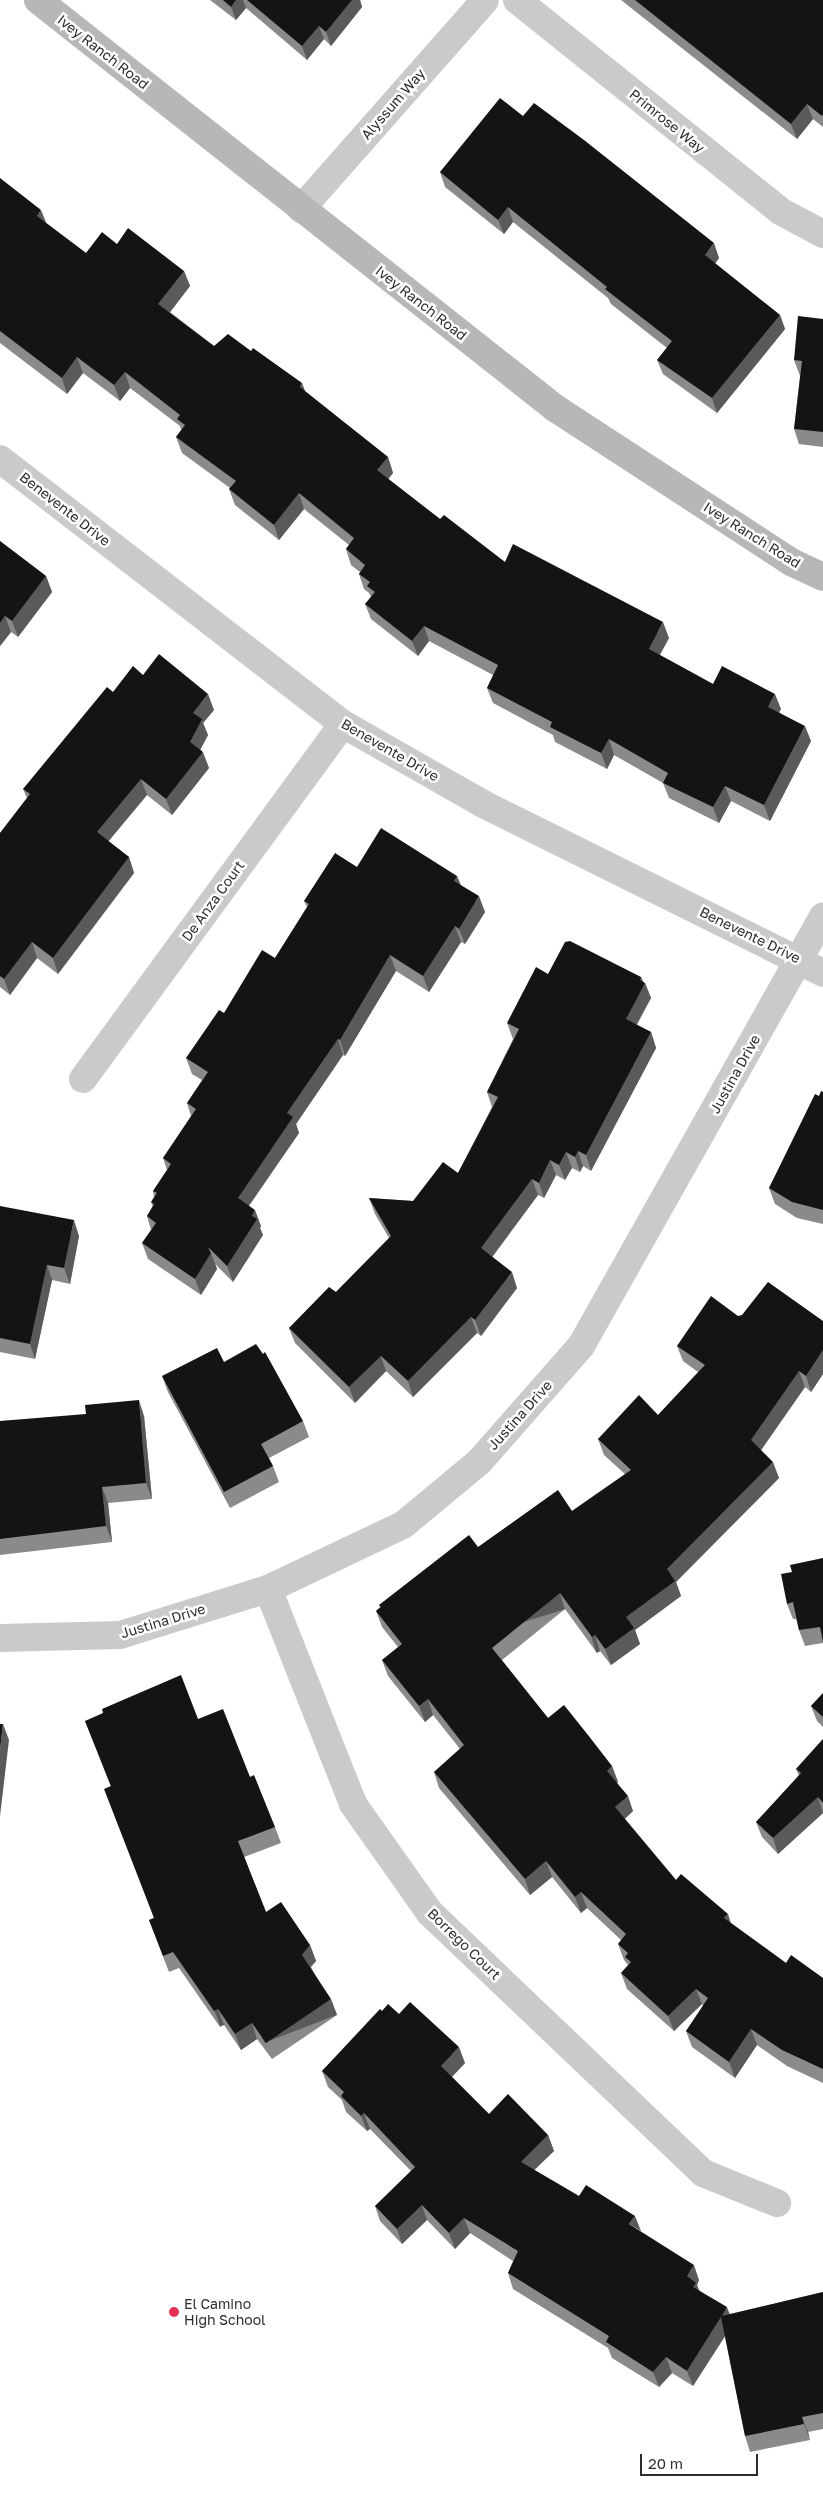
<!DOCTYPE html>
<html>
<head>
<meta charset="utf-8">
<style>
	body { margin:0 }
	#map { position:relative; width:823px; height:2496px; overflow:hidden; background:#fff; font-family:"Golos Text",sans-serif }
	div>[style] { position:absolute }
	[style*='--x'] { left:calc(var(--x)*1px); top:calc(var(--y)*1px); width:calc(var(--w)*1px); rotate:calc(var(--a)*1deg) }
	.street>* { height:28px; margin:-14px; padding:0 14px; transform-origin:14px; border-radius:14px; background:#cacaca }
	.secondary>* { height:28px; margin:-14px; padding:0 14px; transform-origin:14px; border-radius:14px; background:#b7b7b7 }
	.wall>* { inset:0; background:#8a8a8a }
	.shaded-wall>* { inset:0; background:#5a5a5a; transform-origin:0 0 }
	.building>* { inset:0; background:#141414 }
	.dots>* { width:14px; height:14px; translate:-50% -50%; box-sizing:border-box; border:2px solid #fff; border-radius:50% }
	span { translate:-50% -50%; white-space:nowrap; text-align:center; line-height:1.15; -webkit-text-stroke:5px #fff; paint-order:stroke }
	.street-label { font-size:14px; color:#2d2d2d }
	.poi-label { font-size:14px; color:#2d2d2d }
	.left { translate:0 -50%; text-align:left }
	.scale { position:absolute; left:640px; top:2454px; width:118px; height:22px; box-sizing:border-box; border:2px solid #2d2d2d; border-top:0; padding-left:6px; font-size:15px; line-height:18px; white-space:nowrap; color:#2d2d2d; -webkit-text-stroke:4px #fff; paint-order:stroke }
</style>
</head>
<body>
<div id="map">
	<div class="street">
		<div style="--x:517;--y:0;--w:337;--a:38.7"></div>
		<div style="--x:780;--y:211;--w:49;--a:28.1"></div>
		<div style="--x:301;--y:209;--w:278;--a:-48.6"></div>
		<div style="--x:0;--y:459;--w:433;--a:37.7"></div>
		<div style="--x:343;--y:724;--w:161;--a:29.7"></div>
		<div style="--x:483;--y:804;--w:380;--a:26.4"></div>
		<div style="--x:83;--y:1079;--w:440;--a:-53.8"></div>
		<div style="--x:268;--y:1589;--w:231;--a:68.4"></div>
		<div style="--x:353;--y:1804;--w:133;--a:54.8"></div>
		<div style="--x:430;--y:1913;--w:377;--a:43.6"></div>
		<div style="--x:703;--y:2173;--w:80;--a:22.1"></div>
		<div style="--x:0;--y:1638;--w:120;--a:-1.4"></div>
		<div style="--x:120;--y:1635;--w:155;--a:-17.3"></div>
		<div style="--x:268;--y:1589;--w:149;--a:-25.4"></div>
		<div style="--x:403;--y:1525;--w:99;--a:-39.7"></div>
		<div style="--x:479;--y:1462;--w:154;--a:-48.7"></div>
		<div style="--x:581;--y:1346;--w:493;--a:-60.6"></div>
	</div>
	<div class="secondary">
		<div style="--x:38;--y:0;--w:659;--a:38.28"></div>
		<div style="--x:555;--y:408;--w:282;--a:33.1"></div>
		<div style="--x:791;--y:562;--w:35;--a:25"></div>
	</div>
	<div class="wall">
		<div style="clip-path:polygon(210px 0,360px 0,362px 7px,331px 46px,324px 39px,307px 60px,246px 8px,236px 20px)"></div>
		<div style="clip-path:polygon(621px 0,823px 0,823px 127px,813px 119px,797px 139px)"></div>
		<div style="clip-path:polygon(523px 116px,719px 258px,715px 264px,780px 315px,785px 329px,717px 413px,663px 374px,657px 360px,667px 348px,611px 304px,608px 298px,513px 222px,504px 234px,445px 187px,440px 172px)"></div>
		<div style="clip-path:polygon(0 178px,46px 223px,86px 253px,117px 244px,184px 271px,190px 286px,170px 312px,214px 346px,305px 392px,388px 457px,393px 473px,388px 479px,440px 519px,505px 562px,669px 638px,660px 655px,713px 684px,781px 709px,779px 712px,811px 741px,770px 821px,731px 801px,719px 823px,669px 798px,663px 783px,614px 755px,607px 769px,555px 742px,553px 735px,493px 703px,487px 688px,493px 675px,429px 641px,418px 656px,371px 619px,365px 604px,371px 597px,369px 593px,364px 589px,359px 574px,360px 572px,351px 565px,346px 549px,349px 545px,304px 509px,279px 540px,235px 505px,229px 489px,230px 488px,182px 453px,176px 437px,181px 430px,180px 426px,130px 388px,120px 401px,83px 373px,67px 394px,0 343px)"></div>
		<div style="clip-path:polygon(823px 319px,823px 447px,799px 444px,794px 429px,800px 376px,794px 360px)"></div>
		<div style="clip-path:polygon(0 541px,46px 576px,52px 592px,18px 637px,11px 632px,0 646px)"></div>
		<div style="clip-path:polygon(143px 675px,214px 710px,203px 723px,208px 735px,200px 750px,209px 768px,172px 815px,147px 795px,108px 841px,129px 857px,134px 873px,58px 974px,37px 958px,10px 995px,0 987px,0 833px,27px 798px,23px 789px,113px 692px)"></div>
		<div style="clip-path:polygon(357px 867px,457px 876px,461px 885px,485px 912px,465px 944px,461px 942px,429px 992px,396px 971px,345px 1056px,343px 1055px,296px 1124px,299px 1133px,249px 1206px,261px 1226px,260px 1228px,263px 1235px,233px 1282px,215px 1264px,217px 1269px,201px 1295px,148px 1259px,142px 1243px,151px 1230px,147px 1216px,153px 1207px,151px 1202px,154px 1197px,153px 1191px,167px 1170px,163px 1158px,191px 1116px,187px 1103px,202px 1080px,192px 1074px,186px 1058px,224px 1013px,275px 958px,307px 907px,304px 901px)"></div>
		<div style="clip-path:polygon(548px 974px,641px 977px,643px 982px,645px 983px,651px 998px,637px 1025px,651px 1032px,656px 1048px,591px 1171px,583px 1166px,580px 1172px,572px 1168px,565px 1180px,556px 1175px,544px 1198px,538px 1195px,492px 1257px,517px 1288px,481px 1336px,477px 1333px,413px 1397px,386px 1371px,355px 1403px,295px 1343px,289px 1328px,336px 1292px,389px 1238px,375px 1214px,369px 1198px,413px 1201px,458px 1173px,492px 1107px,487px 1092px,513px 1039px,507px 1023px)"></div>
		<div style="clip-path:polygon(823px 1092px,823px 1224px,797px 1218px,775px 1204px,769px 1188px,819px 1096px)"></div>
		<div style="clip-path:polygon(0 1206px,79px 1236px,70px 1284px,52px 1280px,35px 1359px,0 1352px)"></div>
		<div style="clip-path:polygon(738px 1316px,823px 1321px,823px 1374px,811px 1392px,805px 1387px,761px 1450px,779px 1478px,676px 1582px,681px 1596px,635px 1630px,640px 1644px,611px 1665px,600px 1651px,597px 1653px,565px 1609px,502px 1660px,548px 1718px,612px 1766px,618px 1782px,617px 1783px,633px 1811px,625px 1819px,676px 1880px,731px 1923px,786px 1963px,823px 1978px,823px 2083px,787px 2066px,757px 2045px,735px 2078px,692px 2047px,686px 2031px,703px 2006px,702px 2004px,674px 2031px,627px 1989px,621px 1973px,628px 1965px,624px 1960px,618px 1944px,621px 1940px,587px 1908px,581px 1913px,552px 1877px,530px 1895px,439px 1788px,434px 1772px,460px 1749px,433px 1715px,425px 1722px,388px 1676px,382px 1660px,398px 1647px,382px 1627px,376px 1611px,380px 1607px,379px 1605px,478px 1547px,572px 1511px,625px 1474px,604px 1455px,598px 1439px,658px 1415px,698px 1372px,683px 1361px,677px 1346px)"></div>
		<div style="clip-path:polygon(224px 1362px,303px 1421px,309px 1437px,269px 1458px,273px 1466px,279px 1482px,230px 1508px,168px 1392px,162px 1376px)"></div>
		<div style="clip-path:polygon(144px 1416px,152px 1499px,108px 1503px,112px 1542px,0 1555px,0 1421px)"></div>
		<div style="clip-path:polygon(823px 1558px,823px 1643px,805px 1646px,799px 1630px,796px 1619px,793px 1619px,787px 1604px,792px 1572px)"></div>
		<div style="clip-path:polygon(823px 1693px,823px 1727px,817px 1721px,811px 1706px)"></div>
		<div style="clip-path:polygon(198px 1719px,250px 1777px,275px 1827px,281px 1843px,244px 1857px,266px 1912px,310px 1945px,316px 1961px,311px 1967px,337px 2015px,272px 2059px,257px 2039px,241px 2050px,224px 2025px,220px 2027px,179px 1968px,169px 1972px,149px 1920px,154px 1918px,111px 1787px,85px 1721px)"></div>
		<div style="clip-path:polygon(823px 1739px,823px 1813px,778px 1854px,762px 1837px,756px 1822px,799px 1776px,796px 1769px)"></div>
		<div style="clip-path:polygon(382px 2011px,399px 2014px,465px 2063px,452px 2077px,489px 2114px,548px 2135px,554px 2151px,534px 2170px,641px 2232px,699px 2280px,697px 2285px,699px 2290px,730px 2314px,823px 2292px,823px 2429px,808px 2432px,810px 2440px,750px 2452px,745px 2436px,725px 2336px,693px 2386px,672px 2373px,659px 2387px,612px 2358px,608px 2348px,513px 2289px,508px 2273px,513px 2261px,470px 2233px,455px 2249px,427px 2220px,402px 2244px,380px 2221px,375px 2206px,411px 2171px,370px 2129px,367px 2131px,346px 2112px,342px 2100px,328px 2087px,322px 2071px)"></div>
	</div>
	<div class="shaded-wall">
		<div style="clip-path:polygon(236px 0,243px 0,246px 8px,236px 20px,231px 7px)"></div>
		<div style="clip-path:polygon(352px 0,360px 0,362px 7px,331px 46px,326px 32px)"></div>
		<div style="clip-path:polygon(319px 26px,324px 39px,307px 60px,302px 46px)"></div>
		<div style="clip-path:polygon(807px 104px,813px 119px,797px 139px,791px 124px)"></div>
		<div style="clip-path:polygon(508px 207px,513px 222px,504px 234px,498px 220px)"></div>
		<div style="clip-path:polygon(41px 210px,47px 225px,37px 216px)"></div>
		<div style="clip-path:polygon(714px 243px,719px 258px,710px 270px,705px 255px)"></div>
		<div style="clip-path:polygon(184px 271px,190px 286px,164px 320px,158px 304px)"></div>
		<div style="clip-path:polygon(780px 315px,785px 329px,717px 413px,712px 398px)"></div>
		<div style="clip-path:polygon(77px 357px,83px 373px,67px 394px,62px 378px)"></div>
		<div style="clip-path:polygon(125px 372px,130px 388px,120px 401px,114px 385px)"></div>
		<div style="clip-path:polygon(302px 383px,308px 399px,300px 387px)"></div>
		<div style="clip-path:polygon(388px 457px,393px 473px,383px 486px,377px 470px)"></div>
		<div style="clip-path:polygon(299px 493px,304px 509px,279px 540px,274px 525px)"></div>
		<div style="clip-path:polygon(46px 576px,52px 592px,18px 637px,12px 621px)"></div>
		<div style="clip-path:polygon(5px 616px,11px 632px,0 646px,0 623px)"></div>
		<div style="clip-path:polygon(663px 622px,669px 638px,654px 665px,649px 649px)"></div>
		<div style="clip-path:polygon(424px 626px,429px 641px,418px 656px,412px 641px)"></div>
		<div style="clip-path:polygon(208px 694px,214px 710px,203px 723px,208px 735px,196px 758px,190px 742px,193px 713px)"></div>
		<div style="clip-path:polygon(775px 694px,781px 709px,774px 722px,768px 707px)"></div>
		<div style="clip-path:polygon(805px 726px,811px 741px,770px 821px,764px 805px)"></div>
		<div style="clip-path:polygon(609px 739px,614px 755px,607px 769px,601px 753px)"></div>
		<div style="clip-path:polygon(203px 752px,209px 768px,172px 815px,166px 799px)"></div>
		<div style="clip-path:polygon(141px 779px,147px 795px,103px 848px,97px 832px)"></div>
		<div style="clip-path:polygon(725px 786px,731px 801px,719px 823px,713px 807px)"></div>
		<div style="clip-path:polygon(129px 857px,134px 873px,58px 974px,53px 958px)"></div>
		<div style="clip-path:polygon(457px 876px,463px 892px,454px 881px)"></div>
		<div style="clip-path:polygon(479px 896px,485px 912px,465px 944px,459px 929px)"></div>
		<div style="clip-path:polygon(455px 926px,461px 942px,429px 992px,423px 976px)"></div>
		<div style="clip-path:polygon(32px 942px,37px 958px,10px 995px,4px 979px)"></div>
		<div style="clip-path:polygon(390px 955px,396px 971px,345px 1056px,340px 1040px)"></div>
		<div style="clip-path:polygon(641px 977px,644px 984px,645px 983px,651px 998px,631px 1034px,626px 1019px,640px 980px)"></div>
		<div style="clip-path:polygon(651px 1032px,656px 1048px,591px 1171px,586px 1155px)"></div>
		<div style="clip-path:polygon(338px 1039px,343px 1055px,296px 1124px,299px 1133px,243px 1214px,238px 1198px,287px 1113px)"></div>
		<div style="clip-path:polygon(578px 1151px,583px 1166px,580px 1172px,575px 1157px)"></div>
		<div style="clip-path:polygon(566px 1152px,572px 1168px,565px 1180px,559px 1165px)"></div>
		<div style="clip-path:polygon(550px 1160px,556px 1175px,544px 1198px,539px 1183px)"></div>
		<div style="clip-path:polygon(532px 1179px,538px 1195px,487px 1264px,481px 1248px)"></div>
		<div style="clip-path:polygon(255px 1210px,261px 1226px,260px 1228px,263px 1235px,233px 1282px,227px 1266px)"></div>
		<div style="clip-path:polygon(74px 1220px,79px 1236px,70px 1284px,64px 1268px)"></div>
		<div style="clip-path:polygon(211px 1253px,217px 1269px,201px 1295px,195px 1279px)"></div>
		<div style="clip-path:polygon(47px 1265px,52px 1280px,35px 1359px,30px 1344px)"></div>
		<div style="clip-path:polygon(512px 1272px,517px 1288px,481px 1336px,475px 1320px)"></div>
		<div style="clip-path:polygon(471px 1317px,477px 1333px,413px 1397px,408px 1381px)"></div>
		<div style="clip-path:polygon(823px 1350px,823px 1374px,811px 1392px,806px 1376px)"></div>
		<div style="clip-path:polygon(381px 1356px,386px 1371px,355px 1403px,349px 1387px)"></div>
		<div style="clip-path:polygon(799px 1371px,805px 1387px,757px 1456px,751px 1440px)"></div>
		<div style="clip-path:polygon(139px 1400px,144px 1416px,152px 1499px,146px 1483px)"></div>
		<div style="clip-path:polygon(773px 1462px,779px 1478px,676px 1582px,681px 1596px,635px 1630px,640px 1644px,611px 1665px,605px 1649px,626px 1617px,667px 1569px)"></div>
		<div style="clip-path:polygon(102px 1487px,108px 1503px,112px 1542px,106px 1526px)"></div>
		<div style="left:560px;top:1593px;width:17px;height:87px;rotate:73deg"></div>
		<div style="left:595px;top:1635px;width:17px;height:4px;rotate:73deg"></div>
		<div style="clip-path:polygon(428px 1699px,433px 1715px,425px 1722px,419px 1706px)"></div>
		<div style="clip-path:polygon(3px 1724px,9px 1740px,0 1816px,0 1750px)"></div>
		<div style="clip-path:polygon(612px 1766px,618px 1782px,613px 1786px,607px 1771px)"></div>
		<div style="clip-path:polygon(628px 1796px,633px 1811px,620px 1823px,615px 1807px)"></div>
		<div style="clip-path:polygon(818px 1797px,823px 1813px,778px 1854px,773px 1838px)"></div>
		<div style="clip-path:polygon(546px 1861px,552px 1877px,530px 1895px,525px 1879px)"></div>
		<div style="clip-path:polygon(581px 1892px,587px 1908px,581px 1913px,575px 1897px)"></div>
		<div style="clip-path:polygon(728px 1914px,733px 1930px,724px 1918px)"></div>
		<div style="clip-path:polygon(310px 1945px,316px 1961px,308px 1970px,302px 1955px)"></div>
		<div style="clip-path:polygon(696px 1989px,702px 2004px,674px 2031px,668px 2016px)"></div>
		<div style="left:331px;top:1999px;width:17px;height:78px;rotate:69deg"></div>
		<div style="left:218px;top:2009px;width:17px;height:4px;rotate:69deg"></div>
		<div style="clip-path:polygon(252px 2023px,257px 2039px,241px 2050px,235px 2034px)"></div>
		<div style="clip-path:polygon(751px 2029px,757px 2045px,735px 2078px,729px 2062px)"></div>
		<div style="clip-path:polygon(459px 2047px,465px 2063px,447px 2082px,441px 2066px)"></div>
		<div style="clip-path:polygon(364px 2113px,370px 2129px,367px 2131px,361px 2116px)"></div>
		<div style="clip-path:polygon(548px 2135px,554px 2151px,526px 2178px,521px 2162px)"></div>
		<div style="clip-path:polygon(422px 2205px,427px 2220px,402px 2244px,397px 2229px)"></div>
		<div style="clip-path:polygon(635px 2216px,641px 2231px,629px 2224px)"></div>
		<div style="clip-path:polygon(464px 2218px,470px 2233px,455px 2249px,449px 2233px)"></div>
		<div style="clip-path:polygon(694px 2265px,699px 2280px,697px 2285px,702px 2298px,699px 2302px,687px 2276px)"></div>
		<div style="clip-path:polygon(727px 2307px,733px 2323px,722px 2316px)"></div>
		<div style="clip-path:polygon(721px 2317px,727px 2333px,693px 2386px,687px 2371px)"></div>
		<div style="clip-path:polygon(666px 2357px,672px 2373px,659px 2387px,653px 2372px)"></div>
		<div style="clip-path:polygon(802px 2417px,808px 2432px,810px 2440px,804px 2424px)"></div>
	</div>
	<div class="building">
		<div style="clip-path:polygon(223px 0,236px 0,231px 7px)"></div>
		<div style="clip-path:polygon(247px 0,352px 0,326px 32px,319px 26px,302px 46px)"></div>
		<div style="clip-path:polygon(635px 0,823px 0,823px 114px,822px 116px,807px 104px,791px 124px)"></div>
		<div style="clip-path:polygon(500px 98px,523px 116px,534px 103px,584px 140px,714px 243px,705px 255px,780px 315px,712px 398px,657px 360px,672px 341px,605px 289px,607px 287px,508px 207px,498px 220px,440px 172px)"></div>
		<div style="clip-path:polygon(0 178px,41px 210px,37px 216px,86px 253px,102px 232px,117px 244px,128px 228px,184px 271px,158px 304px,214px 346px,228px 334px,251px 351px,253px 348px,302px 383px,300px 387px,388px 457px,377px 470px,440px 519px,444px 515px,505px 562px,513px 544px,663px 622px,649px 649px,713px 684px,722px 666px,775px 694px,768px 707px,805px 726px,764px 805px,725px 786px,713px 807px,663px 783px,668px 773px,609px 739px,601px 753px,550px 727px,552px 722px,487px 688px,498px 665px,424px 626px,412px 641px,365px 604px,375px 592px,367px 586px,370px 582px,359px 574px,365px 565px,346px 549px,354px 538px,299px 493px,274px 525px,229px 489px,236px 481px,176px 437px,185px 425px,177px 419px,180px 415px,125px 372px,114px 385px,77px 357px,62px 378px,0 331px)"></div>
		<div style="clip-path:polygon(798px 316px,823px 319px,823px 432px,794px 429px,802px 361px,794px 360px)"></div>
		<div style="clip-path:polygon(0 541px,46px 576px,12px 621px,5px 616px,0 623px)"></div>
		<div style="clip-path:polygon(159px 654px,208px 694px,193px 713px,202px 719px,190px 742px,203px 752px,166px 799px,141px 779px,97px 832px,129px 857px,53px 958px,32px 942px,4px 979px,0 976px,0 833px,30px 794px,23px 789px,107px 687px,113px 692px,133px 666px,143px 675px)"></div>
		<div style="clip-path:polygon(381px 828px,457px 876px,454px 881px,479px 896px,459px 929px,455px 926px,423px 976px,390px 955px,340px 1040px,338px 1039px,287px 1113px,293px 1117px,238px 1198px,255px 1210px,252px 1216px,257px 1219px,227px 1266px,208px 1247px,211px 1253px,195px 1279px,142px 1243px,156px 1223px,147px 1216px,154px 1204px,151px 1202px,157px 1193px,153px 1191px,171px 1164px,163px 1158px,196px 1109px,187px 1103px,208px 1072px,186px 1058px,219px 1010px,224px 1013px,262px 950px,275px 958px,309px 904px,304px 901px,335px 853px,357px 867px)"></div>
		<div style="clip-path:polygon(570px 941px,641px 977px,640px 980px,645px 983px,626px 1019px,651px 1032px,586px 1155px,578px 1151px,575px 1157px,566px 1152px,559px 1165px,550px 1160px,539px 1183px,532px 1179px,481px 1248px,512px 1272px,475px 1320px,471px 1317px,408px 1381px,381px 1356px,349px 1387px,289px 1328px,329px 1287px,336px 1292px,391px 1236px,369px 1198px,413px 1201px,443px 1162px,458px 1173px,498px 1097px,487px 1092px,519px 1029px,507px 1023px,536px 967px,548px 974px,565px 942px)"></div>
		<div style="clip-path:polygon(821px 1091px,823px 1092px,823px 1210px,792px 1202px,769px 1188px,815px 1094px,819px 1096px)"></div>
		<div style="clip-path:polygon(0 1206px,74px 1220px,64px 1268px,47px 1265px,30px 1344px,0 1338px)"></div>
		<div style="clip-path:polygon(768px 1282px,823px 1321px,823px 1350px,806px 1376px,799px 1371px,751px 1440px,773px 1462px,667px 1569px,675px 1581px,626px 1617px,634px 1628px,605px 1649px,595px 1635px,592px 1637px,560px 1593px,492px 1648px,548px 1718px,564px 1705px,588px 1735px,612px 1766px,607px 1771px,628px 1796px,615px 1807px,676px 1880px,681px 1874px,728px 1914px,724px 1918px,786px 1963px,791px 1955px,823px 1978px,823px 2069px,782px 2050px,751px 2029px,729px 2062px,686px 2031px,708px 1998px,696px 1989px,668px 2016px,621px 1973px,631px 1962px,625px 1957px,628px 1953px,618px 1944px,626px 1934px,581px 1892px,575px 1897px,546px 1861px,525px 1879px,434px 1772px,464px 1745px,428px 1699px,419px 1706px,382px 1660px,402px 1644px,376px 1611px,381px 1607px,379px 1605px,469px 1535px,478px 1547px,558px 1490px,572px 1511px,631px 1470px,598px 1439px,639px 1395px,658px 1415px,705px 1365px,677px 1346px,711px 1296px,738px 1316px,742px 1315px)"></div>
		<div style="clip-path:polygon(256px 1344px,263px 1354px,265px 1352px,303px 1421px,261px 1444px,273px 1466px,224px 1492px,162px 1376px,217px 1348px,224px 1362px)"></div>
		<div style="clip-path:polygon(139px 1400px,146px 1483px,102px 1487px,106px 1526px,0 1539px,0 1421px,86px 1414px,85px 1405px)"></div>
		<div style="clip-path:polygon(823px 1558px,823px 1642px,820px 1627px,799px 1630px,793px 1602px,787px 1604px,781px 1574px,792px 1572px,790px 1565px)"></div>
		<div style="clip-path:polygon(181px 1675px,198px 1719px,223px 1709px,250px 1777px,254px 1775px,275px 1827px,238px 1841px,266px 1912px,281px 1902px,310px 1945px,302px 1955px,331px 1999px,266px 2043px,252px 2023px,235px 2034px,218px 2009px,214px 2011px,173px 1952px,163px 1956px,149px 1920px,154px 1918px,104px 1789px,111px 1786px,85px 1721px,103px 1713px,102px 1709px)"></div>
		<div style="clip-path:polygon(823px 1693px,823px 1717px,811px 1706px)"></div>
		<div style="clip-path:polygon(0 1724px,3px 1724px,0 1750px)"></div>
		<div style="clip-path:polygon(823px 1739px,823px 1803px,818px 1797px,773px 1838px,756px 1822px,801px 1773px,796px 1769px)"></div>
		<div style="clip-path:polygon(410px 2002px,459px 2047px,441px 2066px,489px 2114px,508px 2094px,548px 2135px,521px 2162px,579px 2196px,586px 2185px,635px 2216px,629px 2224px,694px 2265px,687px 2276px,696px 2283px,693px 2287px,727px 2307px,722px 2316px,823px 2292px,823px 2413px,802px 2417px,804px 2424px,745px 2436px,721px 2317px,687px 2371px,666px 2357px,653px 2372px,606px 2342px,609px 2336px,508px 2273px,518px 2251px,464px 2218px,449px 2233px,422px 2205px,397px 2229px,375px 2206px,415px 2167px,364px 2113px,361px 2116px,341px 2096px,344px 2092px,322px 2071px,380px 2009px,382px 2011px,388px 2004px,399px 2014px)"></div>
	</div>
	<div class="dots">
		<div style="left:174px;top:2312px;background:#e42f57"></div>
	</div>
	<div class="street-label">
		<span style="left:103px;top:52px;rotate:38deg">Ivey Ranch Road</span>
		<span style="left:393px;top:104px;rotate:-49deg">Alyssum Way</span>
		<span style="left:667px;top:121px;rotate:39deg">Primrose Way</span>
		<span style="left:421px;top:303px;rotate:38deg">Ivey Ranch Road</span>
		<span style="left:65px;top:509px;rotate:38deg">Benevente Drive</span>
		<span style="left:752px;top:535px;rotate:32deg">Ivey Ranch Road</span>
		<span style="left:390px;top:750px;rotate:30deg">Benevente Drive</span>
		<span style="left:213px;top:901px;rotate:-54deg">De Anza Court</span>
		<span style="left:750px;top:935px;rotate:26deg">Benevente Drive</span>
		<span style="left:735px;top:1074px;rotate:-61deg">Justina Drive</span>
		<span style="left:520px;top:1415px;rotate:-48deg">Justina Drive</span>
		<span style="left:163px;top:1621px;rotate:-17deg">Justina Drive</span>
		<span style="left:464px;top:1944px;rotate:44deg">Borrego Court</span>
	</div>
	<div class="poi-label">
		<span class="left" style="left:184px;top:2312px">El Camino<br>High School</span>
	</div>
	<div class="scale">20 m</div>
</div>
</body>
</html>
